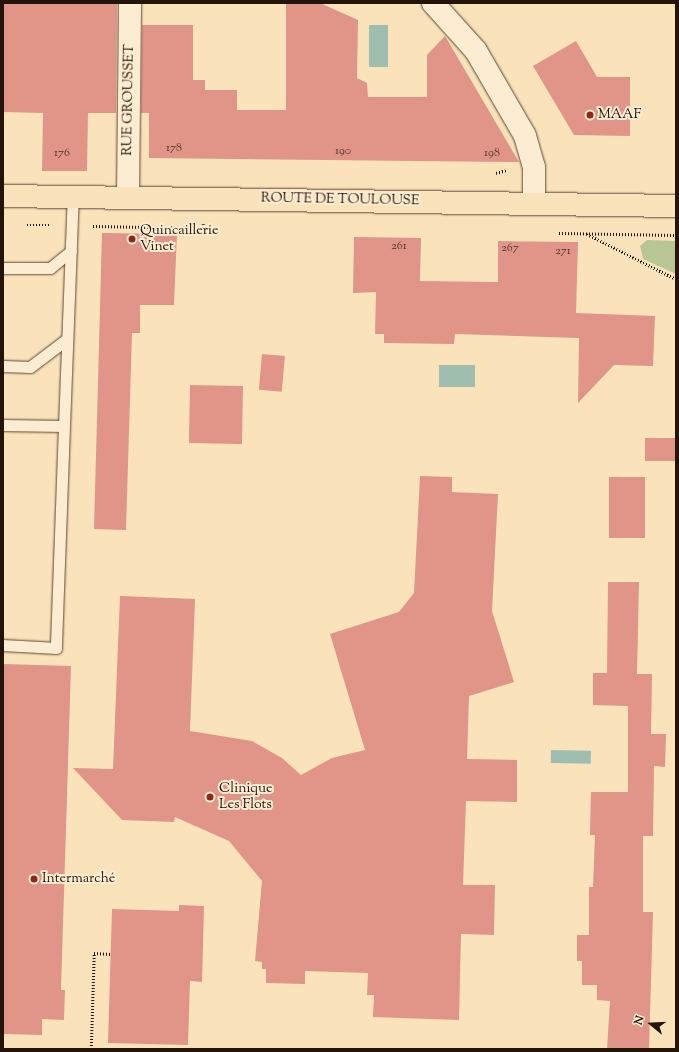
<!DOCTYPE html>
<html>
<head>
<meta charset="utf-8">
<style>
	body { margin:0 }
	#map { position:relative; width:679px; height:1052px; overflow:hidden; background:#fae3ba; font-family:"Sorts Mill Goudy",serif }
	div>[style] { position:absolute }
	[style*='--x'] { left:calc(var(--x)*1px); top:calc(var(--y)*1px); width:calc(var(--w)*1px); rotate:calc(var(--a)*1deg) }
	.green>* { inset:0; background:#b8c594 }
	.water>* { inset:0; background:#9ebeb0; transform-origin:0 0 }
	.building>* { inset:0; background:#e19588; transform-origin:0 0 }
	.path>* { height:2.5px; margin-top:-1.25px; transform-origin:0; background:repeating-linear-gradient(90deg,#241309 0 1px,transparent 0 3px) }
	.roads { filter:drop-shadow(0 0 1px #5a4735) drop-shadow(0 0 1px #5a4735) }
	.service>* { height:11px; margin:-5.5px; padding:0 5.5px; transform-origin:5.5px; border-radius:5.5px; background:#fcedd2 }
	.minor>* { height:22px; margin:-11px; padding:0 11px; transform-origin:11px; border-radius:11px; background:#fcedd2 }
	.primary>* { height:22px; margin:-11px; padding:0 11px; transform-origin:11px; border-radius:11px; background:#fae3ba }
	.dots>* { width:11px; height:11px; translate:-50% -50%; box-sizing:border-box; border:2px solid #fcedd2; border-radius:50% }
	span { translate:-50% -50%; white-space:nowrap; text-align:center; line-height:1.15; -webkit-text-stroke:4px #fcedd2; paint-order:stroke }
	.number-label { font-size:12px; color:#533429 }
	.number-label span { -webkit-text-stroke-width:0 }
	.street-label { font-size:14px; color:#241309 }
	.poi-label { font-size:14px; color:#241309 }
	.left { translate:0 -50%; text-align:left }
	.frame { position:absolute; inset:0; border:4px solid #241309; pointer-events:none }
	.north { position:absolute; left:631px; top:1004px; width:40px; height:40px; -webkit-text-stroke:3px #fcedd2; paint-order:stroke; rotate:288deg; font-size:11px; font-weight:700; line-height:16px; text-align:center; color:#241309 }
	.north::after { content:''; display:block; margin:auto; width:14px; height:18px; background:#241309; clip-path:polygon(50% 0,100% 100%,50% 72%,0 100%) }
</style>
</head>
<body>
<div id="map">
	<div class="green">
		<div style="clip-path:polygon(647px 240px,676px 241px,676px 274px,643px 259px,640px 246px)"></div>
	</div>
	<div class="water">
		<div style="left:369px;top:25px;width:19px;height:42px"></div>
		<div style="left:439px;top:365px;width:36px;height:22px"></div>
		<div style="left:551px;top:750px;width:40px;height:13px;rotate:1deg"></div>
	</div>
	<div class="building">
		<div style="clip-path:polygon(3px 3px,117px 3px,116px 113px,88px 113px,87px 171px,42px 171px,43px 113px,3px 112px)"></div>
		<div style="clip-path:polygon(286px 3px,320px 3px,358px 20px,357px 78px,367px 83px,368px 97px,427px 97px,427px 55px,445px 36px,519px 162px,149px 158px,149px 113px,141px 113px,142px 25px,193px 25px,193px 80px,205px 80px,205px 90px,237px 90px,237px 110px,286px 110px)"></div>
		<div style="clip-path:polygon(576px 41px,597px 77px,630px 77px,630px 136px,574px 135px,533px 66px)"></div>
		<div style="clip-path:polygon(102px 233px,177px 234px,174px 305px,140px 305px,140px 333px,132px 333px,126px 530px,94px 529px)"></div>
		<div style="clip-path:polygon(354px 237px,421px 238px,420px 281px,498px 282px,498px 241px,578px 242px,576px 313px,655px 316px,653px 366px,614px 365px,578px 403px,579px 338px,455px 334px,454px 344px,384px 343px,384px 334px,375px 334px,376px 292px,353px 293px)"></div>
		<div style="left:262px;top:354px;width:23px;height:36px;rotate:5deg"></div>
		<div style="left:190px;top:385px;width:53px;height:58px;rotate:1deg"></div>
		<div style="left:645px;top:438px;width:31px;height:23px"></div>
		<div style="clip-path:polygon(420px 476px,452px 477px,452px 492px,498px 494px,492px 611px,514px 682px,469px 696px,467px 759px,517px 760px,517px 802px,466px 801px,463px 885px,495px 885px,494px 935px,461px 934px,459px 1020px,373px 1017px,374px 995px,367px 995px,368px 973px,305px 971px,305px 984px,266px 983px,266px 969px,262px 969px,262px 962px,255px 961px,262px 881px,229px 841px,175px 817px,174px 822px,122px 820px,73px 768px,113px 769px,120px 596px,195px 599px,190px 731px,252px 741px,282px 758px,301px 775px,332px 758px,365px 750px,330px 634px,399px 612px,414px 593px)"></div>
		<div style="left:609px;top:477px;width:36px;height:61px"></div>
		<div style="clip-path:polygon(608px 582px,639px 582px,637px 674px,652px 674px,651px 734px,666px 734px,665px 767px,654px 766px,653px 836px,643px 836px,643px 912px,653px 912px,649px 1049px,607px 1049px,610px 1001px,597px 1000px,597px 985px,582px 985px,582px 961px,577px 961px,577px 935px,589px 935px,589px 887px,593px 887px,595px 835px,590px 835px,591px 792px,628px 792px,628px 706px,593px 705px,593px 673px,607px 673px)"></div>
		<div style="clip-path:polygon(3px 664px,71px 666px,61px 990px,65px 990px,64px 1020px,42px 1019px,42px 1035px,3px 1034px)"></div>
		<div style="clip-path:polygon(179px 905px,204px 906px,202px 982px,190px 981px,188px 1045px,108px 1043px,112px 909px,179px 911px)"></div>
	</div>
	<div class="path">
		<div style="--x:496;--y:173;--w:11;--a:-15"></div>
		<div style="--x:27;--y:225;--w:23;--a:0"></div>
		<div style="--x:93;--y:226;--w:110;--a:1"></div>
		<div style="--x:203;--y:228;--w:4;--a:-90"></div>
		<div style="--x:559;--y:233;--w:117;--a:1"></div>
		<div style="--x:587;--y:234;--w:100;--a:26.8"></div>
		<div style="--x:91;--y:1049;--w:96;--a:-88.2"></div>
		<div style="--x:94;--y:953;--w:17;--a:3"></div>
	</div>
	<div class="roads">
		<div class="service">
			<div style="--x:3;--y:268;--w:47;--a:0"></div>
			<div style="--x:50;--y:268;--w:27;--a:-39"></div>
			<div style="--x:3;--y:366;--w:27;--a:2"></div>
			<div style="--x:30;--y:367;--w:46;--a:-37.1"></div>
			<div style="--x:3;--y:425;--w:61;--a:0.9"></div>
			<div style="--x:64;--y:426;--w:222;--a:92.1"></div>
			<div style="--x:56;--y:648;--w:53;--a:-176.8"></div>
			<div style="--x:64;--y:426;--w:230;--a:-87.8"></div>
		</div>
		<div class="minor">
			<div style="--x:433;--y:3;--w:64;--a:48.1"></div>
			<div style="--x:476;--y:51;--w:98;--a:60"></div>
			<div style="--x:525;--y:136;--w:32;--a:74"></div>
			<div style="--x:534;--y:167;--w:36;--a:90"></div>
			<div style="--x:128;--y:197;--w:194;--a:-89.4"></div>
		</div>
		<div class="primary">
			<div style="--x:3;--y:196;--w:673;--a:0.85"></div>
		</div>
	</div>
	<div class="dots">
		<div style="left:590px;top:115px;background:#8f2418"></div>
		<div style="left:132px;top:239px;background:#8f2418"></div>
		<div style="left:210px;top:797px;background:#8f2418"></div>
		<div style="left:34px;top:879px;background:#8f2418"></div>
	</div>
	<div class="number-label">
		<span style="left:174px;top:149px">178</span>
		<span style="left:343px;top:152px">190</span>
		<span style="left:62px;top:154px">176</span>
		<span style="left:492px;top:154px">198</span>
		<span style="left:399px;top:247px">261</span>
		<span style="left:510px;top:249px">267</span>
		<span style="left:563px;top:252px">271</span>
	</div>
	<div class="street-label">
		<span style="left:129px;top:100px;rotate:-89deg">RUE GROUSSET</span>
		<span style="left:340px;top:200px;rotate:1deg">ROUTE DE TOULOUSE</span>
	</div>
	<div class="poi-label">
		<span class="left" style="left:598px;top:115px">MAAF</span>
		<span class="left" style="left:140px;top:239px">Quincaillerie<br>Vinet</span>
		<span class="left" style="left:219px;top:797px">Clinique<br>Les Flots</span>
		<span class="left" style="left:42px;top:879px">Intermarché</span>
	</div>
	<div class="frame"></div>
	<div class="north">N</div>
</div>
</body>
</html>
